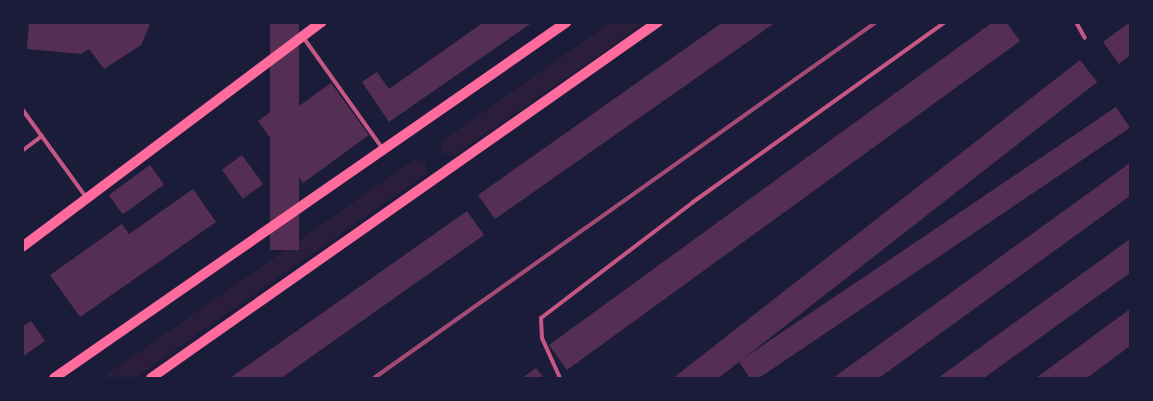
<!DOCTYPE html>
<html>
<head>
<meta charset="utf-8">
<style>
	body { margin:0 }
	#map { position:relative; width:1153px; height:401px; overflow:hidden; background:#1b1b3a; font-family:"PT Sans Narrow",sans-serif }
	div>[style] { position:absolute }
	[style*='--x'] { left:calc(var(--x)*1px); top:calc(var(--y)*1px); width:calc(var(--w)*1px); rotate:calc(var(--a)*1deg) }
	.green>* { inset:0; background:#2a1e3b }
	.building>* { inset:0; background:#542f53; transform-origin:0 0 }
	.service>* { height:4px; margin:-2px; padding:0 2px; transform-origin:2px; border-radius:2px; background:#c65784 }
	.secondary>* { height:10px; margin:-5px; padding:0 5px; transform-origin:5px; border-radius:5px; background:#ff6b9d }
	.rail>* { height:4px; margin:-2px; padding:0 2px; transform-origin:2px; border-radius:2px; background:#a44b75 }
	span { translate:-50% -50%; white-space:nowrap; text-align:center; line-height:1.15; -webkit-text-stroke:4.5px #1b1b3a; paint-order:stroke }
	.frame { position:absolute; inset:0; border:24px solid #1b1b3a; pointer-events:none }
</style>
</head>
<body>
<div id="map">
	<div class="green">
		<div style="clip-path:polygon(611px 22px,645px 23px,453px 157px,443px 153px,442px 141px)"></div>
		<div style="clip-path:polygon(415px 159px,426px 164px,426px 174px,135px 378px,102px 378px)"></div>
	</div>
	<div class="building">
		<div style="clip-path:polygon(151px 22px,141px 45px,104px 69px,89px 49px,81px 54px,27px 49px,29px 22px)"></div>
		<div style="left:270px;top:22px;width:29px;height:228px"></div>
		<div style="clip-path:polygon(484px 22px,533px 22px,389px 122px,362px 82px,377px 72px,389px 89px)"></div>
		<div style="clip-path:polygon(723px 22px,776px 22px,495px 219px,478px 195px)"></div>
		<div style="clip-path:polygon(993px 22px,1006px 22px,1020px 41px,567px 370px,549px 345px)"></div>
		<div style="clip-path:polygon(1130px 22px,1130px 55px,1119px 64px,1103px 42px)"></div>
		<div style="left:1080px;top:60px;width:28px;height:533px;rotate:52deg"></div>
		<div style="clip-path:polygon(331px 83px,369px 135px,303px 183px,258px 121px,285px 101px,292px 111px)"></div>
		<div style="left:1116px;top:107px;width:25px;height:455px;rotate:56deg"></div>
		<div style="left:242px;top:155px;width:36px;height:25px;rotate:54deg"></div>
		<div style="clip-path:polygon(1130px 163px,1130px 196px,879px 378px,833px 378px)"></div>
		<div style="left:150px;top:165px;width:24px;height:51px;rotate:54deg"></div>
		<div style="clip-path:polygon(193px 189px,216px 222px,80px 317px,50px 275px,122px 224px,129px 234px)"></div>
		<div style="clip-path:polygon(467px 211px,484px 235px,281px 378px,230px 378px)"></div>
		<div style="clip-path:polygon(1130px 239px,1130px 273px,984px 378px,938px 378px)"></div>
		<div style="clip-path:polygon(1130px 309px,1130px 346px,1087px 378px,1036px 378px)"></div>
		<div style="clip-path:polygon(31px 321px,45px 341px,22px 357px,22px 327px)"></div>
		<div style="clip-path:polygon(536px 368px,544px 378px,522px 378px)"></div>
	</div>
	<div class="service">
		<div style="--x:1076;--y:22;--w:18;--a:61"></div>
		<div style="--x:303;--y:37;--w:138;--a:54.5"></div>
		<div style="--x:22;--y:109;--w:109;--a:54"></div>
		<div style="--x:22;--y:151;--w:25;--a:-37"></div>
		<div style="--x:560;--y:378;--w:44;--a:-114.2"></div>
		<div style="--x:542;--y:338;--w:20;--a:-93"></div>
		<div style="--x:541;--y:318;--w:191;--a:-37.3"></div>
		<div style="--x:693;--y:202;--w:310;--a:-35.5"></div>
	</div>
	<div class="secondary">
		<div style="--x:22;--y:247;--w:375;--a:-36.9"></div>
		<div style="--x:54;--y:378;--w:624;--a:-34.76"></div>
		<div style="--x:151;--y:378;--w:620;--a:-35.08"></div>
	</div>
	<div class="rail">
		<div style="--x:374;--y:378;--w:615;--a:-35.34"></div>
	</div>
	<div class="frame"></div>
</div>
</body>
</html>
